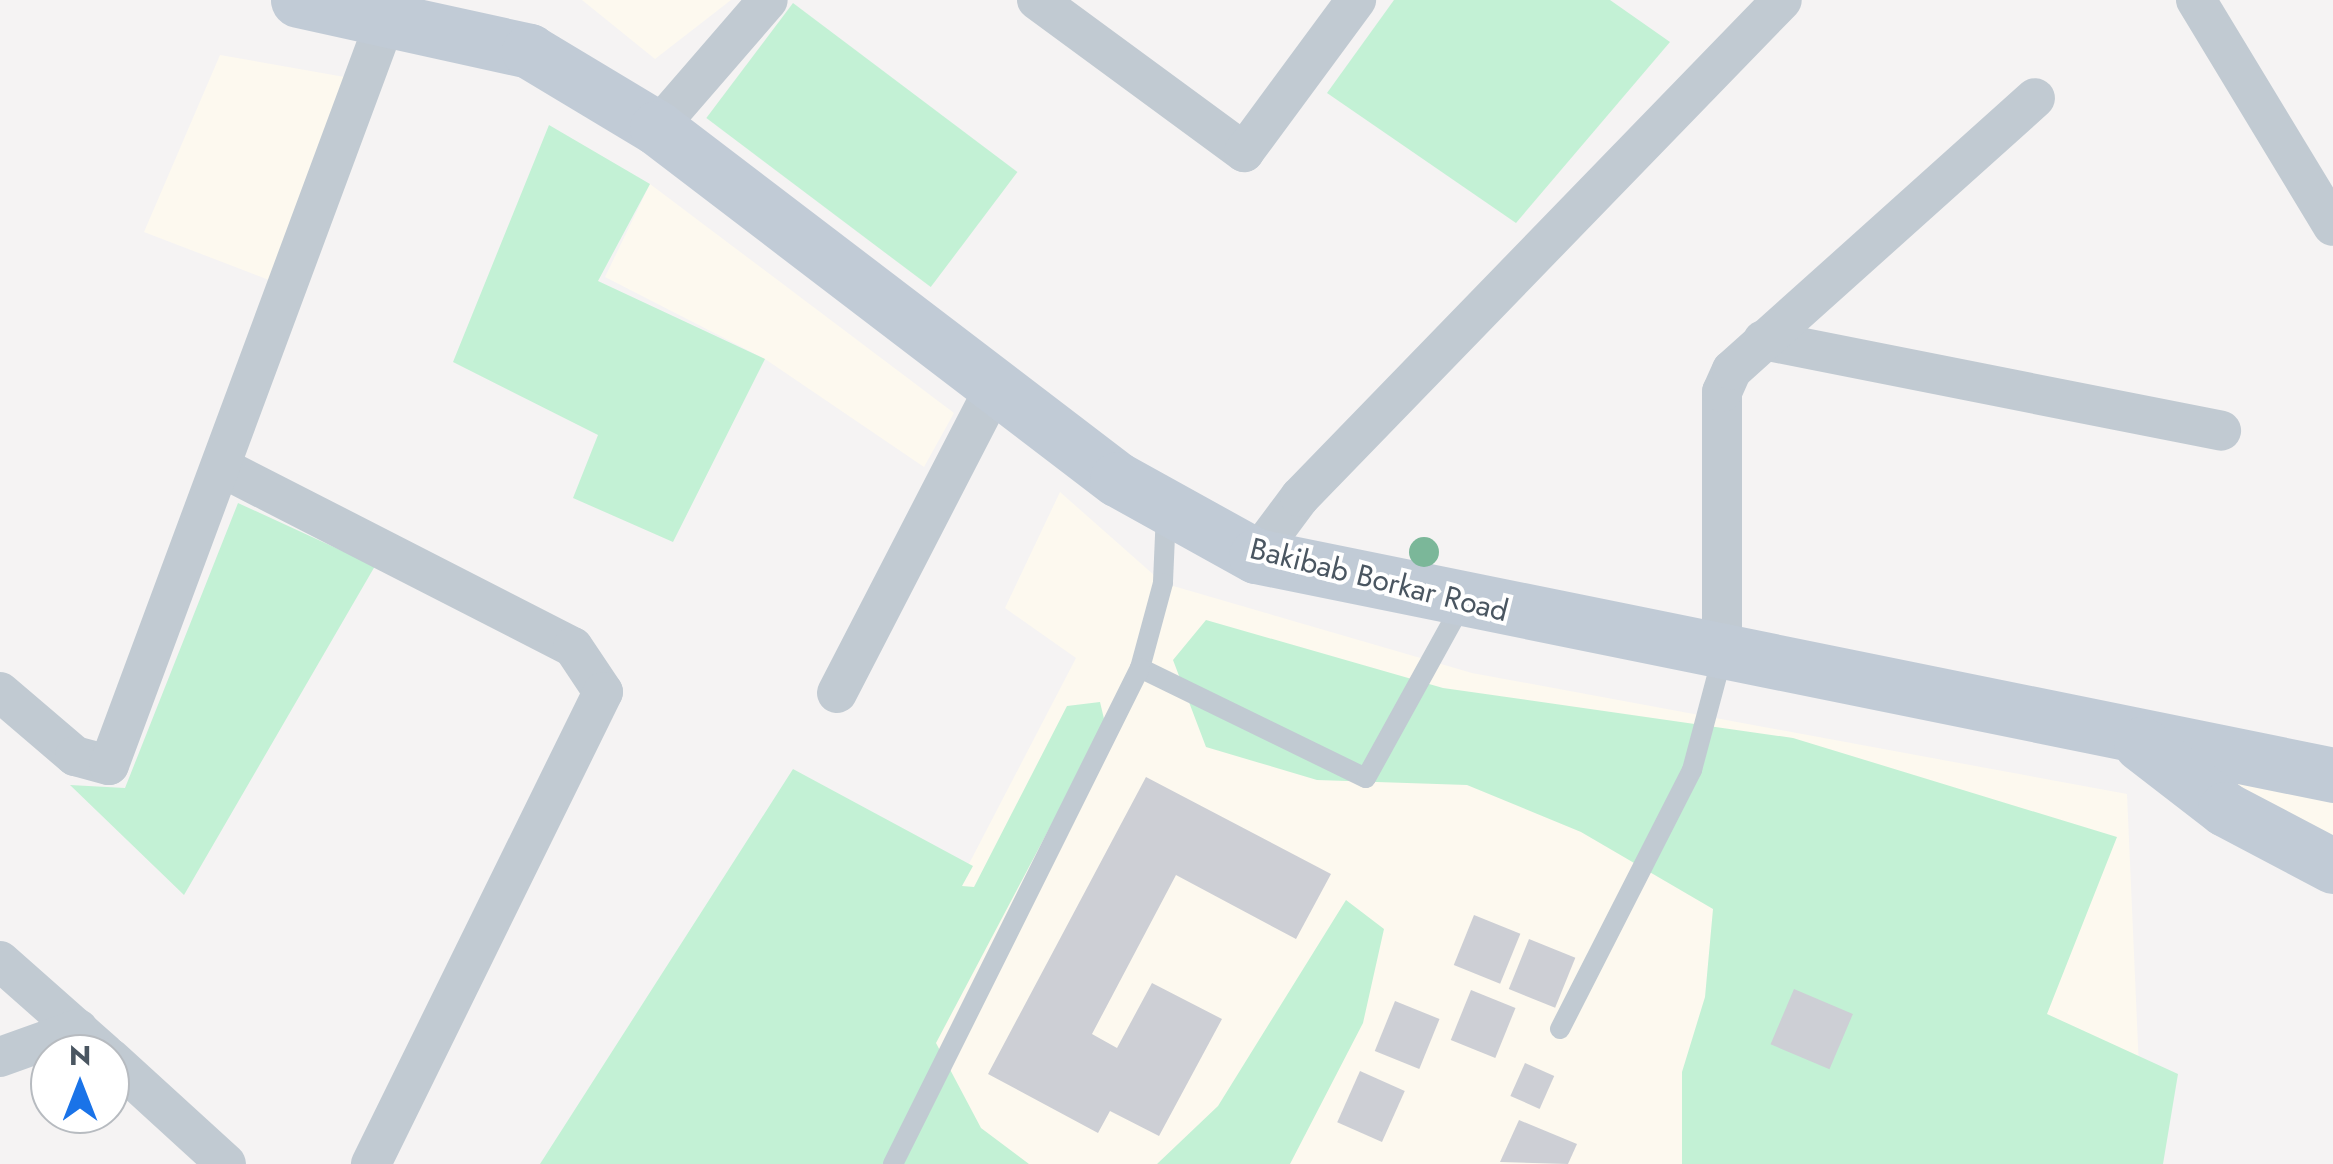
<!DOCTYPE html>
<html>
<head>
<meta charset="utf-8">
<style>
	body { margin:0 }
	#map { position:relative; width:2333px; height:1164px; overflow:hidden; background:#f5f3f3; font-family:Jost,sans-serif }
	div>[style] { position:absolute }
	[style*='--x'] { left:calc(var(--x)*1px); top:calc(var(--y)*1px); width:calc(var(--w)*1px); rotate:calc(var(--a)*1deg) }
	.commercial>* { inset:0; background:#fdf9ef }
	.green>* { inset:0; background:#c3f1d5; transform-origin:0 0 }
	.building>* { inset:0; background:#cdcfd5; transform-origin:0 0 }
	.lane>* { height:20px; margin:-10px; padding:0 10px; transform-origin:10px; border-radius:10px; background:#c1cad2 }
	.street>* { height:40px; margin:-20px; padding:0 20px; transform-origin:20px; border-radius:20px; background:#c1cad2 }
	.secondary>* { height:55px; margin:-27.5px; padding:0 27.5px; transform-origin:27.5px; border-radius:27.5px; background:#c1cbd6 }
	.trees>* { width:30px; height:30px; margin:-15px; border-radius:50%; background:#7bb799 }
	span { translate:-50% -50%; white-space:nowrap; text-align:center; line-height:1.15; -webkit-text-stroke:8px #fff; paint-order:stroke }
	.street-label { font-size:30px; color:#4a5661 }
	.north { position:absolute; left:30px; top:1034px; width:100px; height:100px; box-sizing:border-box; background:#fff; border:2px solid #b7bbc0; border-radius:50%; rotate:0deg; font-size:28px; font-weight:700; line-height:40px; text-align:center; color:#4a5661 }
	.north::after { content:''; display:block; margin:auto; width:35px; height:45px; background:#1a73e8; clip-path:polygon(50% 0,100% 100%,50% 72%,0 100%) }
</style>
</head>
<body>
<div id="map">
	<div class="commercial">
		<div style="clip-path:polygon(582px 0,731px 0,655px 59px)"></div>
		<div style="clip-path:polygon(220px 55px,356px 79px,269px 280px,144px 232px)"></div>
		<div style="clip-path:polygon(650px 184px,954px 413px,924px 467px,765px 359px,605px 277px)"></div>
		<div style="clip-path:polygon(1060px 492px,1163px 583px,1472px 673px,2127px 794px,2140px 1091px,2094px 1164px,813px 1164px,1076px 658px,1005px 608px)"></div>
		<div style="clip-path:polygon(2224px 761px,2333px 792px,2333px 846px,2213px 791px)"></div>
	</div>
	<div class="green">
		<div style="clip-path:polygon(1394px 0,1610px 0,1670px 42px,1516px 223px,1327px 93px)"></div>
		<div style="left:793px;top:3px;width:281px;height:144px;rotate:37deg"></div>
		<div style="clip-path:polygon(549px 125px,650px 184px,598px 281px,765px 359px,673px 542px,573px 498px,598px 435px,453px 362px)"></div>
		<div style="clip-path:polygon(238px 503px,375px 566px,184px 895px,70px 785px,125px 788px)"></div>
		<div style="clip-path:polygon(1206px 620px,1443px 688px,1793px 738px,2117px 837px,2047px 1014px,2178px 1074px,2163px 1164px,1682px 1164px,1682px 1072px,1705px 997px,1713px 909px,1581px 832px,1467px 785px,1317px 780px,1206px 747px,1173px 660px)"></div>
		<div style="clip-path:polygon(1100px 702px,1105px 723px,936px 1043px,981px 1128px,1029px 1164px,540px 1164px,793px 769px,973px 866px,962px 886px,974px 887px,1067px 706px)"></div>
		<div style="clip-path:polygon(1346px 900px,1384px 929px,1363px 1023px,1290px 1164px,1157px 1164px,1218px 1106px)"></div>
	</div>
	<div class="building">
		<div style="clip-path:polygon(1146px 777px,1331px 874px,1296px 939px,1176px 875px,1092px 1034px,1117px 1048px,1152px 983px,1222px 1019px,1159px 1136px,1110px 1111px,1098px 1133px,988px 1074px)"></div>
		<div style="left:1474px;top:915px;width:50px;height:54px;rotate:22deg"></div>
		<div style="left:1529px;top:939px;width:50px;height:54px;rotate:22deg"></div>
		<div style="left:1794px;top:989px;width:64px;height:60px;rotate:23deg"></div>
		<div style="left:1471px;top:990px;width:48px;height:54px;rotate:22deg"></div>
		<div style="left:1395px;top:1001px;width:48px;height:54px;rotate:22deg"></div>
		<div style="left:1525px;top:1063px;width:32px;height:36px;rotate:24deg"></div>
		<div style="left:1360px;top:1071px;width:49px;height:56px;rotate:24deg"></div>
		<div style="clip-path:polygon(1519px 1120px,1577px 1144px,1568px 1164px,1500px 1162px)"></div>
	</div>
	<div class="lane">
		<div style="--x:1166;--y:513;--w:70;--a:92.5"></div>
		<div style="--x:1163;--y:583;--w:88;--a:105.1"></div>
		<div style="--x:1140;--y:668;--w:251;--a:26"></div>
		<div style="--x:1366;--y:778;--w:201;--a:-61.1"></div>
		<div style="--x:1560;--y:1029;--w:291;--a:-63"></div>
		<div style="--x:1692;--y:770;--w:117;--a:-75.1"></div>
		<div style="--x:893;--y:1164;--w:554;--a:-63.53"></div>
	</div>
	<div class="street">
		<div style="--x:1037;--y:0;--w:257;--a:36.3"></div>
		<div style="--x:1244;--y:152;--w:189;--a:-53.6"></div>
		<div style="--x:2196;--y:0;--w:264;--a:58.8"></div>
		<div style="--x:657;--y:128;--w:169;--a:-49.1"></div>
		<div style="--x:1763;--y:340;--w:467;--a:11.2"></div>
		<div style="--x:221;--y:467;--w:395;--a:27.1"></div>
		<div style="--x:573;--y:647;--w:54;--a:56.3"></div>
		<div style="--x:603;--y:692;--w:526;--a:116.18"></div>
		<div style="--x:1256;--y:556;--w:74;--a:-53.3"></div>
		<div style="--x:1300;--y:497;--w:692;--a:-45.88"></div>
		<div style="--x:1722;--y:657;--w:265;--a:-90"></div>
		<div style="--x:1722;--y:392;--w:24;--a:-66"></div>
		<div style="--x:1732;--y:370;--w:407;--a:-41.9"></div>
		<div style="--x:0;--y:692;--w:99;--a:40.5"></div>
		<div style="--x:75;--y:756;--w:35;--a:15"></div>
		<div style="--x:109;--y:765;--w:801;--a:-69.62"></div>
		<div style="--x:837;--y:693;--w:340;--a:-62.7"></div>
		<div style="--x:0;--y:961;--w:140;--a:41.5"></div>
		<div style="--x:0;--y:1057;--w:83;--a:-19.7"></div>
		<div style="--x:110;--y:1058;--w:157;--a:42.4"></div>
	</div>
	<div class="secondary">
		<div style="--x:298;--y:0;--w:237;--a:12.4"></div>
		<div style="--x:529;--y:51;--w:149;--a:31"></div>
		<div style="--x:657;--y:128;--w:579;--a:37.35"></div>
		<div style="--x:1117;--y:479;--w:159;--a:29"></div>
		<div style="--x:1256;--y:556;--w:1099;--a:11.49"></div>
		<div style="--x:2141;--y:744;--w:106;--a:37.7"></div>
		<div style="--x:2225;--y:809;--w:122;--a:27.8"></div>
	</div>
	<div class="trees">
		<div style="left:1424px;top:552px"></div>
	</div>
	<div class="street-label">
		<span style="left:1379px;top:580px;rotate:14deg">Bakibab Borkar Road</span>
	</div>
	<div class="north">N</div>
</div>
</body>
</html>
